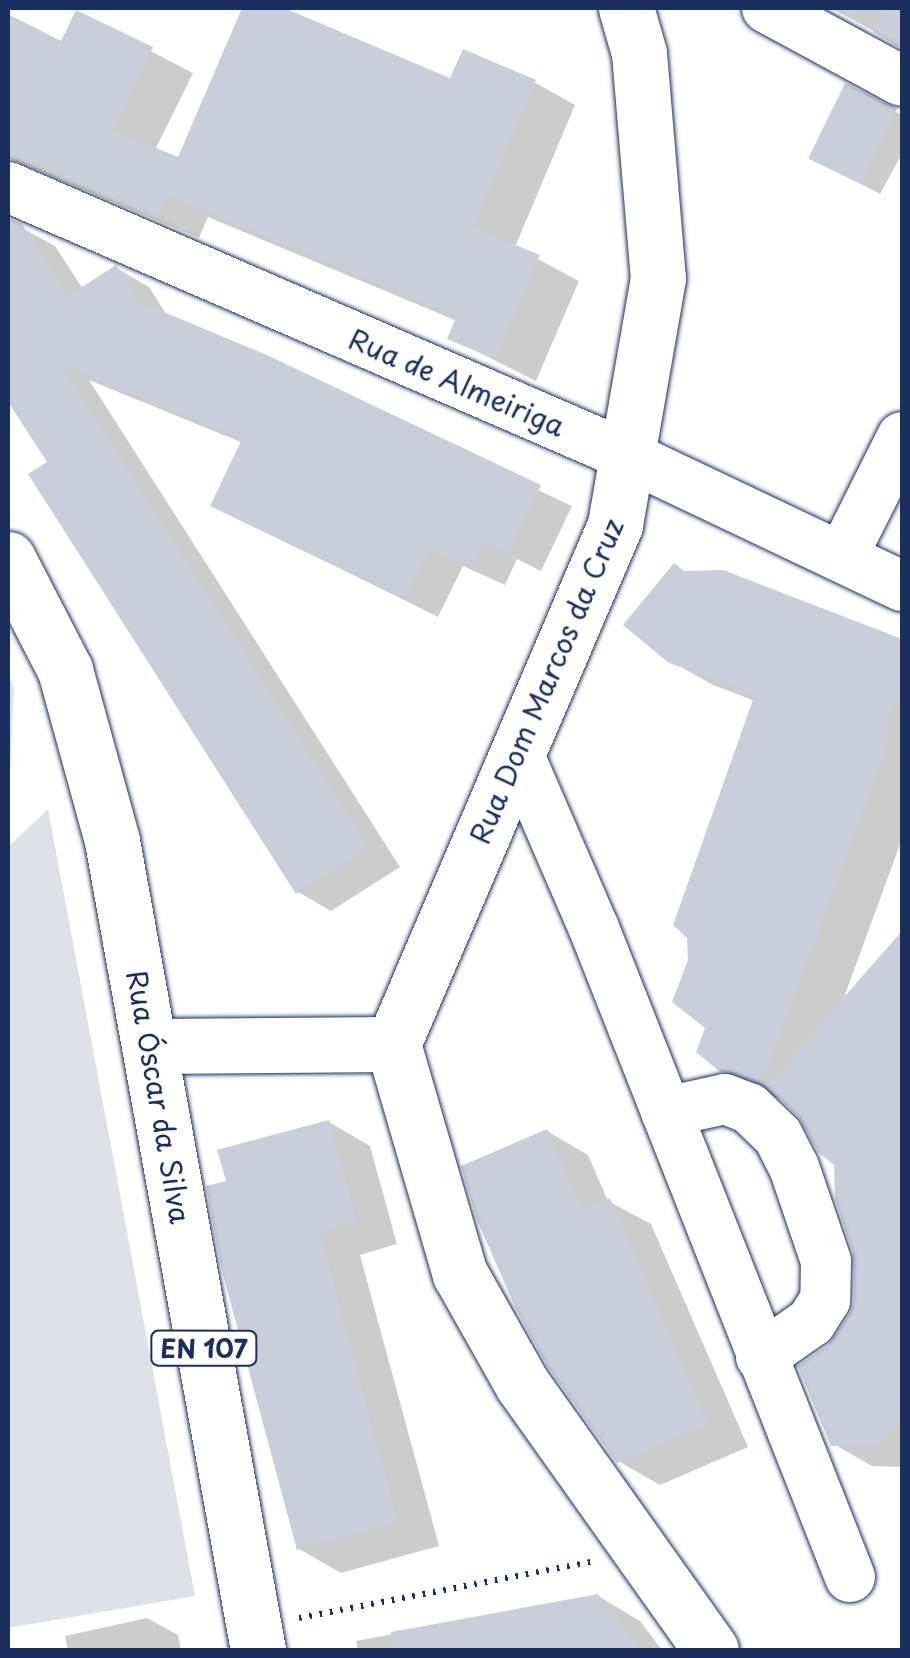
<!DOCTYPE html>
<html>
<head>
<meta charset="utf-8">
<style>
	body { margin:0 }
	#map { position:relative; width:910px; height:1658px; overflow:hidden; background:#fff; font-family:"Playpen Sans",sans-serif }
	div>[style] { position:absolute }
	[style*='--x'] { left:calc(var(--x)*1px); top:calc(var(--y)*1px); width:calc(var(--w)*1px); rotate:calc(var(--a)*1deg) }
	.green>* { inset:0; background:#dee1e7 }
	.shadow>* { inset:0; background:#0003 }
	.building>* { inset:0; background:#caceda; transform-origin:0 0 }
	.path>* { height:6px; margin-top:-3px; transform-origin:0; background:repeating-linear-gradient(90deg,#1b2f5e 0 2.5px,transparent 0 10.5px) }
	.roads { filter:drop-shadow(0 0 2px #1b2f5e) drop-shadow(0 0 2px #1b2f5e) }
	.street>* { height:50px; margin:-25px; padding:0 25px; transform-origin:25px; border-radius:25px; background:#fff }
	.secondary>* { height:55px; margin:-27.5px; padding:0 27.5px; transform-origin:27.5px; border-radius:27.5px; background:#fff }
	.primary>* { height:55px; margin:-27.5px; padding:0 27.5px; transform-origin:27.5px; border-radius:27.5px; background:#fff }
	span { translate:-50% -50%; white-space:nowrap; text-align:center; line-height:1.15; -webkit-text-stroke:8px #fff; paint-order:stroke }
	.shield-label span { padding:2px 8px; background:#fff; border:2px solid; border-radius:8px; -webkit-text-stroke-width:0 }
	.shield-label { font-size:25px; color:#1b2f5e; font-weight:700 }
	.street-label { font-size:28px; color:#1b2f5e }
	.frame { position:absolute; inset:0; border:10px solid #1b2f5e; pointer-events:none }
</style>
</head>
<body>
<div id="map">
	<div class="green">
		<div style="clip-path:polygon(8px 676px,14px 687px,8px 818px)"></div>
		<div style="clip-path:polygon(48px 809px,195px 1596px,8px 1628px,8px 847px)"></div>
	</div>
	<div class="shadow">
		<div style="clip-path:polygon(245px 8px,277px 8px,452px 81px,534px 82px,575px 105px,515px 247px,579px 281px,536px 381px,450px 338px,457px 321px,208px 217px,199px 238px,8px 158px,8px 29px,19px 22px,62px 44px,77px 13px,193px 73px,155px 150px,180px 161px)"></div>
		<div style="clip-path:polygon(831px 8px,902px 8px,902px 46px)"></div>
		<div style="clip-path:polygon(846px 86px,902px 115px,902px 154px,880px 194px,832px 169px)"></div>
		<div style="clip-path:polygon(11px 222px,55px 246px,83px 289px,116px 268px,149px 287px,168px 317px,572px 506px,541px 571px,517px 559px,505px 585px,463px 566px,438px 617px,213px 505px,243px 443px,89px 380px,400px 867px,331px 911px,298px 892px,50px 463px,8px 398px)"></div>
		<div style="clip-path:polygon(688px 574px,797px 600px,902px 642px,902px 839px,842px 1003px,902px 935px,902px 1467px,872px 1466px,830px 1442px,837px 1340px,856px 1302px,857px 1261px,837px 1164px,785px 1100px,763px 1094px,720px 1069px,691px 961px,755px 701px,713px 685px,670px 661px)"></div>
		<div style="clip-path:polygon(329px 1122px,370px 1146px,397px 1244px,360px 1255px,439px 1546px,341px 1573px,299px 1549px,229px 1182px)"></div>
		<div style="clip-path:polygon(547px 1131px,588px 1155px,608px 1201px,651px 1224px,748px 1447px,660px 1485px,618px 1461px)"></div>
		<div style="clip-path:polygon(598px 1596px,640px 1621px,662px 1650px,358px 1650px,356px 1641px)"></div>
		<div style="clip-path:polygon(147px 1618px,178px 1635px,181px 1650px,68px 1650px,65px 1636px)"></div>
	</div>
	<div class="building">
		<div style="clip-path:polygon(242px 8px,284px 8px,450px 78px,463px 49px,536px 80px,473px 227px,540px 255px,495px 359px,447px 339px,456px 317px,167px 195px,158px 217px,8px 153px,8px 14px,61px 41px,76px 10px,153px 47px,113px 130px,178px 157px)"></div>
		<div style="clip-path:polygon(886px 8px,902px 8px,902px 49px,873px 32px)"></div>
		<div style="left:845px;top:83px;width:58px;height:84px;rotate:26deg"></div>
		<div style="clip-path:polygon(8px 218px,22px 224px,68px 296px,116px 265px,140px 302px,269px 356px,541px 485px,508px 554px,484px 542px,471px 568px,429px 549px,405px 600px,210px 506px,242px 439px,61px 365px,369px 848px,296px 894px,28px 474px,47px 462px,8px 402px)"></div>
		<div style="clip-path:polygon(674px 563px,684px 571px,723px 570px,902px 639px,902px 696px,889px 713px,889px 741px,762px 1083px,719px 1071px,696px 1052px,705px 1028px,672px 1002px,688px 960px,687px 938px,673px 925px,755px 694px,669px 663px,623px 625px)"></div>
		<div style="clip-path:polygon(902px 931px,902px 1418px,880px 1445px,831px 1446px,798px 1366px,828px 1345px,849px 1315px,854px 1301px,853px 1252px,835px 1199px,834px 1165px,819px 1153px,798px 1116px,766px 1086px)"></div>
		<div style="clip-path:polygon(329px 1120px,357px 1221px,320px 1232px,398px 1522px,297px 1550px,221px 1267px,206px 1186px,226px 1181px,217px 1150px)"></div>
		<div style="clip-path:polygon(547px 1129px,582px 1210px,610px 1198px,708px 1424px,617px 1463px,548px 1367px,516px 1309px,477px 1220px,461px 1166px)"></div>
		<div style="clip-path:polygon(598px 1594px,641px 1650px,393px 1650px,391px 1632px)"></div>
	</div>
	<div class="path">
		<div style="--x:299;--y:1618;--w:297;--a:-10.9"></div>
	</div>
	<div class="roads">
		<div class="street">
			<div style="--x:767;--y:8;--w:153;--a:28.4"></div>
			<div style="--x:8;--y:187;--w:676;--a:23.45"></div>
			<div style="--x:628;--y:456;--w:303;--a:25.4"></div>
			<div style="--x:842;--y:557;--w:134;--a:-63.4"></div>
			<div style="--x:518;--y:753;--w:189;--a:66.6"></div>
			<div style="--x:593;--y:926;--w:700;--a:68.46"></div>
			<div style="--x:666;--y:1112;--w:60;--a:-12.4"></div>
			<div style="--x:725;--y:1099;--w:26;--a:21"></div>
			<div style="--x:749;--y:1108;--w:40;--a:44"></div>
			<div style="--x:778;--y:1136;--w:35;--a:63"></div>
			<div style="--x:794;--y:1167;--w:99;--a:71.2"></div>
			<div style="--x:826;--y:1261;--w:39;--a:91"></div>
			<div style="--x:825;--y:1300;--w:26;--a:122"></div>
			<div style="--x:811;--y:1322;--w:61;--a:145"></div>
		</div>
		<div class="secondary">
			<div style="--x:626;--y:8;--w:47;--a:73.9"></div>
			<div style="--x:639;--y:53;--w:226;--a:85.2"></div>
			<div style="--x:658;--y:278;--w:251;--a:99.9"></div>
			<div style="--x:615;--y:525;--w:564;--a:113.16"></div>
			<div style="--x:393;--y:1044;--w:240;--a:73.8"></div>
			<div style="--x:460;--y:1274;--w:126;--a:60.6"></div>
			<div style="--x:522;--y:1384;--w:326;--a:54.6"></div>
			<div style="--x:151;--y:1046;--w:242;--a:-0.5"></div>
		</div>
		<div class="primary">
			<div style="--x:8;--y:559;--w:125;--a:62.8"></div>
			<div style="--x:65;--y:670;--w:177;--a:74.6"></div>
			<div style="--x:112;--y:841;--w:822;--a:79.77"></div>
		</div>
	</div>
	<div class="shield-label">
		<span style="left:204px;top:1348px">EN 107</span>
	</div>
	<div class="street-label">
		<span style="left:457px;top:382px;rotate:23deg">Rua de Almeiriga</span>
		<span style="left:546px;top:681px;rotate:-67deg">Rua Dom Marcos da Cruz</span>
		<span style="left:159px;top:1097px;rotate:80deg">Rua Óscar da Silva</span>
	</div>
	<div class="frame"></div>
</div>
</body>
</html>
